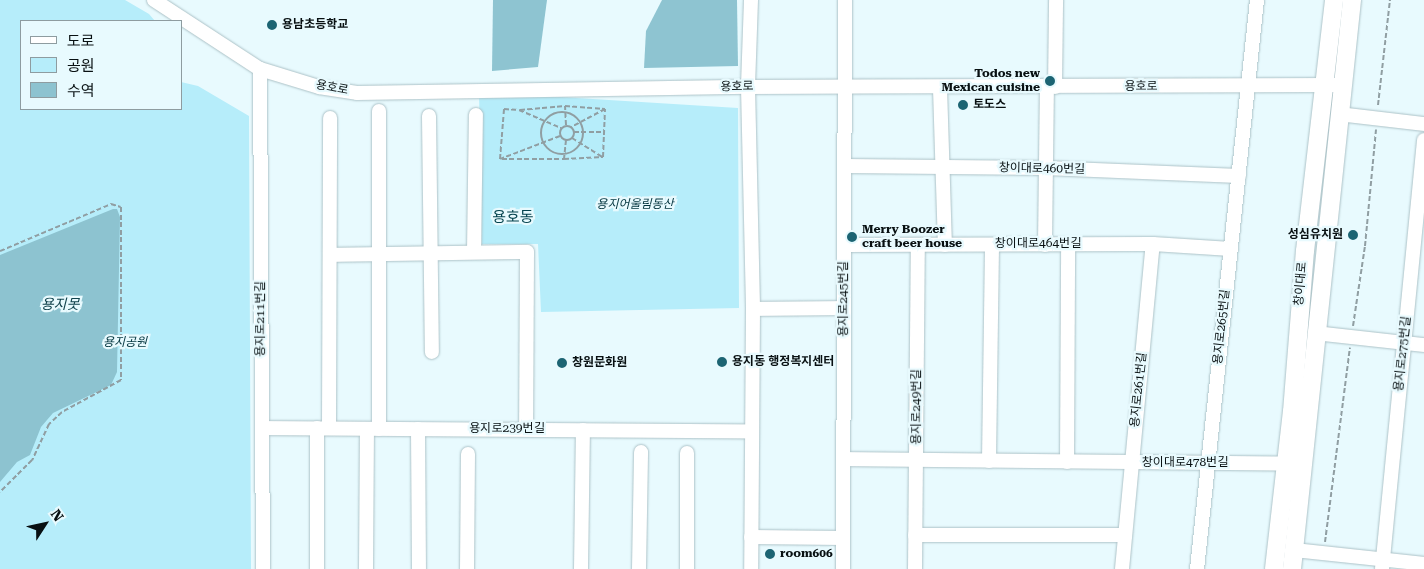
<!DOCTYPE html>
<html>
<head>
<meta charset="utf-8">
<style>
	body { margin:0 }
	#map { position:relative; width:1424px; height:569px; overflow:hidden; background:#e8fafe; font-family:"Roboto Serif","Noto Sans KR",serif }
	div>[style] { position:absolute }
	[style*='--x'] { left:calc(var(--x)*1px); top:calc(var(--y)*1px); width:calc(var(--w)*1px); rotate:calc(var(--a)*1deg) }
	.green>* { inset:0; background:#b6edfa }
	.forest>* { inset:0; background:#8ec4d1 }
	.water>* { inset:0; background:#8dc3d0 }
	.path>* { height:2px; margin-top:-1px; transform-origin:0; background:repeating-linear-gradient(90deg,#909ea2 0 5px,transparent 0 7.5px) }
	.path>.ring { margin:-1px; padding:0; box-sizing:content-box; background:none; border:2px solid #909ea2; border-radius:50% }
	.roads { filter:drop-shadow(0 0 1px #acc2c7) drop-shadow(0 0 1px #acc2c7) }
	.minor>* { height:14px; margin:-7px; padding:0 7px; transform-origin:7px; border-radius:7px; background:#fff }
	.major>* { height:18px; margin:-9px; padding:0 9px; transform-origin:9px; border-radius:9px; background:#fff }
	.dots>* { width:14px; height:14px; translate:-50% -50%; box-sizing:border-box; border:2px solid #e8fafe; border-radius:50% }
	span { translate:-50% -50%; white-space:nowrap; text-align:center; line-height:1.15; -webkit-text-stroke:4.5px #e8fafe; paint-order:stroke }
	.poi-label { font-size:12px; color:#081012; font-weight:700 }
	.left { translate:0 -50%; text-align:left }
	.right { translate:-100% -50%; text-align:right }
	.street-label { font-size:12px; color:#081012 }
	.park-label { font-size:12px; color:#00333d; font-style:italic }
	.water-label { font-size:14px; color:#0f414b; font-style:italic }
	.quarter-label { font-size:15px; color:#04434e }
	.legend { position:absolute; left:20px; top:20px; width:162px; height:90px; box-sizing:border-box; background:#e8fafe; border:1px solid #8e9ca0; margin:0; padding:6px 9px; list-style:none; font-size:15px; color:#081012 }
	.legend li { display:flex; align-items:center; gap:10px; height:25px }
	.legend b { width:25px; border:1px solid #8e9ca0 }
	.north { position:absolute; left:20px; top:499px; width:50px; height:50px; -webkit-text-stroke:4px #e8fafe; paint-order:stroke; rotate:55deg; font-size:14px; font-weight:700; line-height:20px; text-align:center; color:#081012 }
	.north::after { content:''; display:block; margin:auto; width:18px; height:22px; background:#081012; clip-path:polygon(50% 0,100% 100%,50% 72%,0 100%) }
</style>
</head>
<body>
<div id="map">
	<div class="green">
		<div style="clip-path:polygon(0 0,125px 0,149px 14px,155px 21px,21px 21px,21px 109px,181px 109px,181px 82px,198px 86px,249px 116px,251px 569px,0 569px)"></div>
		<div style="clip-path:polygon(479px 92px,738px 108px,739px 308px,541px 312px,538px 244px,482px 244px)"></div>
	</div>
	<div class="forest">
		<div style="clip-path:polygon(493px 0,547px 0,538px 67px,492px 71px)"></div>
		<div style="clip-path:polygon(662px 0,737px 0,738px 66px,644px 68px,646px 31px)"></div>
	</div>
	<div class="water">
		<div style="clip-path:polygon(113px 209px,117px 209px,120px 217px,117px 372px,111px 385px,53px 413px,41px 427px,30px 455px,17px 462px,0 482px,0 255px)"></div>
	</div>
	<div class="path">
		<div style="--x:1378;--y:105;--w:106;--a:-83.5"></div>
		<div style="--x:520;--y:110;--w:45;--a:-5.1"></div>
		<div class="ring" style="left:541px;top:112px;width:40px;height:40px"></div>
		<div style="--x:566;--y:125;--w:19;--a:-93"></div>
		<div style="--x:565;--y:106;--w:40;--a:4.3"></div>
		<div style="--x:605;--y:109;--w:38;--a:152"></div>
		<div class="ring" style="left:560px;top:126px;width:12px;height:12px"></div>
		<div style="--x:574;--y:132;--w:30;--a:0"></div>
		<div style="--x:560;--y:136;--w:64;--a:159"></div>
		<div style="--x:500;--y:159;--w:50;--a:-85.4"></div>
		<div style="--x:504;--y:109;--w:15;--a:4"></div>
		<div style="--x:519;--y:110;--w:46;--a:23.2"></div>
		<div style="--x:572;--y:138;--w:36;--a:32"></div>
		<div style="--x:603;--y:157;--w:48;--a:-87.6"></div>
		<div style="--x:566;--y:140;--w:19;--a:96"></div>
		<div style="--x:564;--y:159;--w:39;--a:-3"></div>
		<div style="--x:502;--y:159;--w:62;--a:0"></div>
		<div style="--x:0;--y:251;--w:121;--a:-22.9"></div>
		<div style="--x:111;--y:204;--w:10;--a:17"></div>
		<div style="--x:121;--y:207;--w:173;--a:90"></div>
		<div style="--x:121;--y:380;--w:67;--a:151.5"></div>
		<div style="--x:62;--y:412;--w:18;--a:137"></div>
		<div style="--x:49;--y:424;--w:40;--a:115"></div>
		<div style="--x:32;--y:460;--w:45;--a:135"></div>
		<div style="--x:1353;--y:326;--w:81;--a:-81.5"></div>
		<div style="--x:1365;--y:246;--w:117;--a:-84.6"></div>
		<div style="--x:1325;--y:542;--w:196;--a:-82.7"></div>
	</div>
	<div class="roads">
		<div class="minor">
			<div style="--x:154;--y:0;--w:126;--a:33.1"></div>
			<div style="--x:260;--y:69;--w:62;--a:17"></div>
			<div style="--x:319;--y:87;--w:38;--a:9"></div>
			<div style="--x:357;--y:93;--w:391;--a:-0.9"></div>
			<div style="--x:748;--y:87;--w:587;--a:-0.2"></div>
			<div style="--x:751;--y:0;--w:87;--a:92"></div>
			<div style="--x:748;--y:87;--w:222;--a:88.7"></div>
			<div style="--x:753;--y:309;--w:260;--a:90.4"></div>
			<div style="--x:260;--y:69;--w:500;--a:89.66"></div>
			<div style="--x:1055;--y:87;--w:87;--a:-89.3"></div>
			<div style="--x:940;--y:88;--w:157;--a:88.2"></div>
			<div style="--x:379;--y:111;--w:318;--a:90"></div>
			<div style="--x:1339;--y:114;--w:86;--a:6.7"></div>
			<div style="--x:429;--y:116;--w:236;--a:89.3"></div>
			<div style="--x:845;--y:166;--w:201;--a:0.6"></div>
			<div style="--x:1046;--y:168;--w:193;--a:2.4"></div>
			<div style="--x:844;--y:245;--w:309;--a:-0.2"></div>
			<div style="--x:1153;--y:244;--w:78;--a:3.7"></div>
			<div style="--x:1045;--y:245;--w:158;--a:-89.3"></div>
			<div style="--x:474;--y:252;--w:137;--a:-89.2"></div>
			<div style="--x:330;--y:255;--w:197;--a:-0.9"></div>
			<div style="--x:527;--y:252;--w:177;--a:90.3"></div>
			<div style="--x:753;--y:309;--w:91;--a:-0.6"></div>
			<div style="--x:1315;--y:333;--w:110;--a:6.3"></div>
			<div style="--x:262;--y:428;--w:490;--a:0.4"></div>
			<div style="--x:317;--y:428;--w:141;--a:90"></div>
			<div style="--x:329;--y:428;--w:310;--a:-89.8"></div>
			<div style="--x:418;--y:429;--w:140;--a:89.6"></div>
			<div style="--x:844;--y:459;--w:450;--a:0.6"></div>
			<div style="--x:989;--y:461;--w:216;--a:-89.2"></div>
			<div style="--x:1067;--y:462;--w:218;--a:-89.7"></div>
			<div style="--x:915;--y:535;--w:210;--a:0"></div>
			<div style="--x:751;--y:537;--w:92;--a:0.6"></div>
			<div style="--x:1294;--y:550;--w:131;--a:6.1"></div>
			<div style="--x:366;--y:569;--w:140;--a:-89.6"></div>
			<div style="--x:467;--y:569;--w:115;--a:-89.5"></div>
			<div style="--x:581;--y:569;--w:139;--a:-89.2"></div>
			<div style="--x:639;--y:569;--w:117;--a:-89"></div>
			<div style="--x:687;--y:569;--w:116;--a:-90"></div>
			<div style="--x:843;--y:569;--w:569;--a:-89.8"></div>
			<div style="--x:915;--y:569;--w:324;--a:-89.5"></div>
			<div style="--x:1122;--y:569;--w:326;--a:-84.6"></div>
			<div style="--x:1197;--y:569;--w:572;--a:-83.98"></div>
			<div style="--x:1382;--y:569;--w:431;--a:-84.4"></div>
		</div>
		<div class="major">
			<div style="--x:1274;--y:569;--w:158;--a:-83.5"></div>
			<div style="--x:1292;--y:412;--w:162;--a:-85.4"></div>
			<div style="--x:1305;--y:251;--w:253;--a:-83.4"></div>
			<div style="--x:1292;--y:569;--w:572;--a:-83.98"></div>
		</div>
	</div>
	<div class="dots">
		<div style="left:272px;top:25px;background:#1c6473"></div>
		<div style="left:1050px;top:81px;background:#1c6473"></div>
		<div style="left:963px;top:105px;background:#1c6473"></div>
		<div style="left:1353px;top:235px;background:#1c6473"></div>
		<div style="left:852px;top:237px;background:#1c6473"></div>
		<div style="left:722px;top:362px;background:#1c6473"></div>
		<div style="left:562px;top:363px;background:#1c6473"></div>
		<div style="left:770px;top:554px;background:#1c6473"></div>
	</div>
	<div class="poi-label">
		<span class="left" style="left:282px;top:25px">용남초등학교</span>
		<span class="right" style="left:1040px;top:81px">Todos new<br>Mexican cuisine</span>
		<span class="left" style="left:973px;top:105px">토도스</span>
		<span class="left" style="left:862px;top:237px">Merry Boozer<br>craft beer house</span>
		<span class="right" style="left:1343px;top:235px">성심유치원</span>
		<span class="left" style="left:732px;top:362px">용지동 행정복지센터</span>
		<span class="left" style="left:572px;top:363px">창원문화원</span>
		<span class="left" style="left:780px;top:554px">room606</span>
	</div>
	<div class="street-label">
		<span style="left:737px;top:87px;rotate:-1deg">용호로</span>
		<span style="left:1141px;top:87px">용호로</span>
		<span style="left:332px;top:88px;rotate:11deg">용호로</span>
		<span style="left:1042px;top:169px;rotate:1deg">창이대로460번길</span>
		<span style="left:1038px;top:244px">창이대로464번길</span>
		<span style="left:1301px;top:284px;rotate:-85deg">창이대로</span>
		<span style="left:844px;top:299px;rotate:-90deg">용지로245번길</span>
		<span style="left:261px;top:319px;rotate:-90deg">용지로211번길</span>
		<span style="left:1222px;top:327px;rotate:-84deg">용지로265번길</span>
		<span style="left:1403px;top:354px;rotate:-84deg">용지로275번길</span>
		<span style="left:1139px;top:390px;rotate:-84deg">용지로261번길</span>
		<span style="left:917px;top:407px;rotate:-90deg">용지로249번길</span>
		<span style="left:507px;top:429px">용지로239번길</span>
		<span style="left:1185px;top:463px">창이대로478번길</span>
	</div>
	<div class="park-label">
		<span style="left:635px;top:205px">용지어울림동산</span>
		<span style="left:125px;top:343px">용지공원</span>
	</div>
	<div class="water-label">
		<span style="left:60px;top:304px">용지못</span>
	</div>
	<div class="quarter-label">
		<span style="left:513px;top:218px">용호동</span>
	</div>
	<ul class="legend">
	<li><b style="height:6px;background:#fff"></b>도로</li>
	<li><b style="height:14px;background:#b6edfa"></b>공원</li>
	<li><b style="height:14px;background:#8dc3d0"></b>수역</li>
	</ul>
	<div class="north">N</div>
</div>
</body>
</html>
